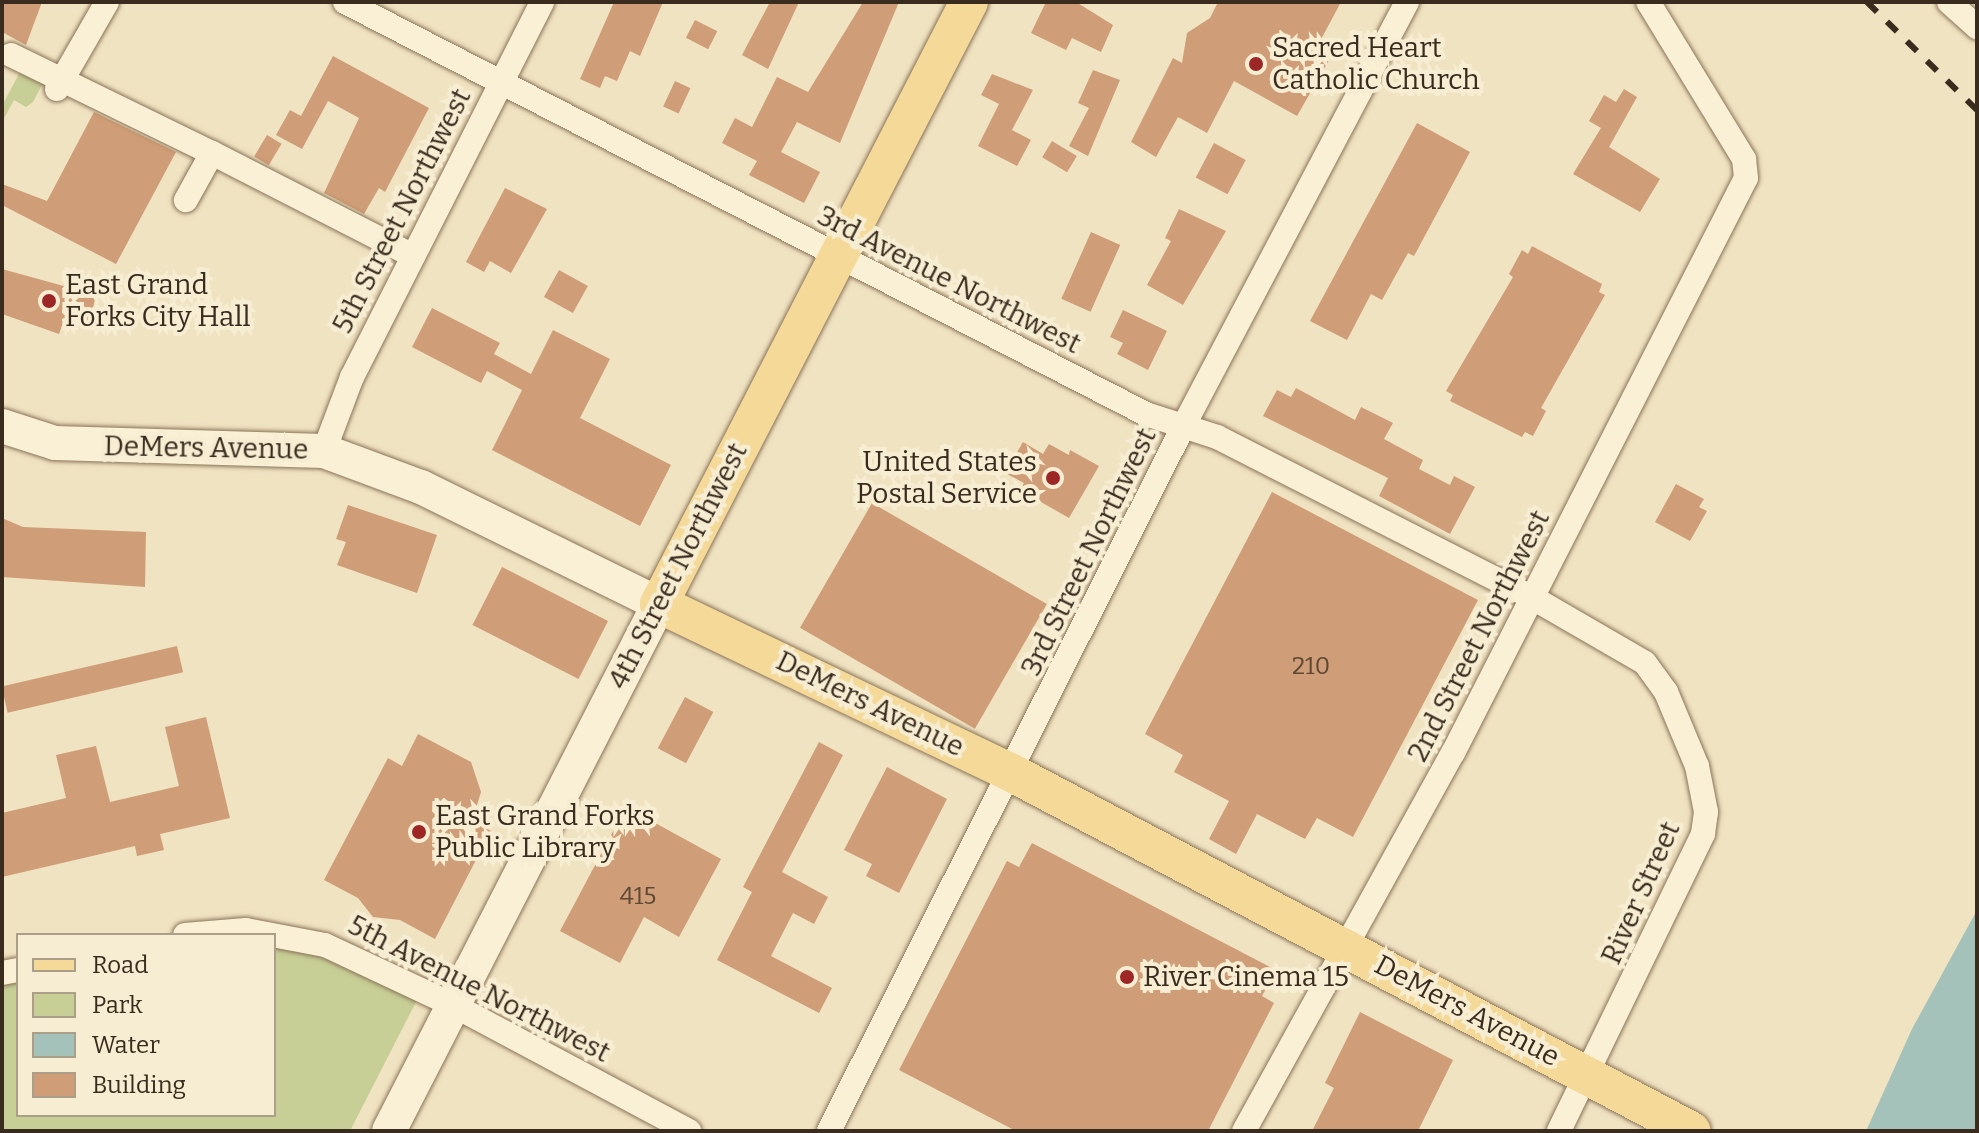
<!DOCTYPE html>
<html>
<head>
<meta charset="utf-8">
<style>
	body { margin:0 }
	#map { position:relative; width:1979px; height:1133px; overflow:hidden; background:#f0e3c2; font-family:Bitter,serif }
	div>[style] { position:absolute }
	[style*='--x'] { left:calc(var(--x)*1px); top:calc(var(--y)*1px); width:calc(var(--w)*1px); rotate:calc(var(--a)*1deg) }
	.green>* { inset:0; background:#c7ce96 }
	.water>* { inset:0; background:#a5c2ba }
	.building>* { inset:0; background:#cf9d77; transform-origin:0 0 }
	.roads { filter:drop-shadow(0 0 2px #8a7458) drop-shadow(0 0 2px #8a7458) }
	.street>* { height:24px; margin:-12px; padding:0 12px; transform-origin:12px; border-radius:12px; background:#faf0d6 }
	.secondary>* { height:34px; margin:-17px; padding:0 17px; transform-origin:17px; border-radius:17px; background:#faf0d6 }
	.primary>* { height:38px; margin:-19px; padding:0 19px; transform-origin:19px; border-radius:19px; background:#f4d998 }
	.rail>* { height:6px; margin-top:-3px; transform-origin:0; background:repeating-linear-gradient(90deg,#392b1d 0 14px,transparent 0 28px) }
	.dots>* { width:22px; height:22px; translate:-50% -50%; box-sizing:border-box; border:4px solid #f7edd2; border-radius:50% }
	span { translate:-50% -50%; white-space:nowrap; text-align:center; line-height:1.15; -webkit-text-stroke:8px #f7edd2; paint-order:stroke }
	.number-label { font-size:24px; color:#5e4834 }
	.number-label span { -webkit-text-stroke-width:0 }
	.poi-label { font-size:28px; color:#392b1d }
	.left { translate:0 -50%; text-align:left }
	.right { translate:-100% -50%; text-align:right }
	.street-label { font-size:28px; color:#392b1d }
	.frame { position:absolute; inset:0; border:4px solid #392b1d; pointer-events:none }
	.legend { position:absolute; left:16px; top:933px; width:260px; height:184px; box-sizing:border-box; background:#f7edd2; border:2px solid #ab9f8a; margin:0; padding:10px 14px; list-style:none; font-size:24px; color:#392b1d }
	.legend li { display:flex; align-items:center; gap:16px; height:40px }
	.legend b { width:40px; border:2px solid #ab9f8a }
</style>
</head>
<body>
<div id="map">
	<div class="green">
		<div style="clip-path:polygon(20px 72px,45px 79px,33px 102px,26px 107px,14px 100px,2px 122px,2px 106px)"></div>
		<div style="clip-path:polygon(274px 935px,287px 935px,419px 996px,350px 1131px,2px 1131px,2px 979px,18px 975px,18px 1115px,274px 1115px)"></div>
	</div>
	<div class="water">
		<div style="clip-path:polygon(1977px 910px,1977px 1131px,1866px 1131px,1912px 1029px)"></div>
	</div>
	<div class="building">
		<div style="clip-path:polygon(2px 2px,42px 2px,26px 45px,2px 32px)"></div>
		<div style="clip-path:polygon(614px 2px,663px 2px,640px 56px,630px 51px,617px 81px,605px 76px,600px 88px,580px 79px)"></div>
		<div style="clip-path:polygon(770px 2px,799px 2px,768px 69px,742px 55px)"></div>
		<div style="clip-path:polygon(863px 2px,899px 2px,840px 143px,797px 122px,781px 152px,820px 172px,804px 203px,749px 175px,757px 161px,722px 143px,735px 118px,752px 127px,777px 77px,808px 92px)"></div>
		<div style="clip-path:polygon(1046px 2px,1076px 2px,1113px 25px,1101px 52px,1072px 38px,1066px 50px,1031px 33px)"></div>
		<div style="clip-path:polygon(1218px 2px,1341px 2px,1318px 45px,1333px 53px,1297px 116px,1234px 81px,1207px 133px,1178px 117px,1156px 157px,1131px 142px,1173px 58px,1182px 63px,1187px 33px,1210px 18px)"></div>
		<div style="left:695px;top:20px;width:25px;height:20px;rotate:27deg"></div>
		<div style="clip-path:polygon(333px 56px,429px 108px,385px 192px,379px 188px,364px 214px,324px 193px,359px 118px,328px 101px,302px 149px,276px 135px,290px 110px,301px 116px)"></div>
		<div style="clip-path:polygon(1093px 70px,1120px 80px,1088px 156px,1069px 146px,1089px 108px,1078px 103px)"></div>
		<div style="clip-path:polygon(992px 74px,1033px 90px,1012px 130px,1031px 140px,1017px 166px,978px 146px,999px 104px,981px 95px)"></div>
		<div style="left:675px;top:81px;width:17px;height:28px;rotate:25deg"></div>
		<div style="clip-path:polygon(1624px 89px,1637px 97px,1609px 147px,1660px 179px,1640px 212px,1573px 174px,1601px 128px,1589px 121px,1604px 95px,1616px 102px)"></div>
		<div style="clip-path:polygon(94px 112px,176px 152px,116px 264px,2px 205px,2px 184px,47px 201px)"></div>
		<div style="clip-path:polygon(1417px 123px,1470px 152px,1414px 256px,1408px 253px,1382px 300px,1371px 294px,1347px 340px,1310px 321px)"></div>
		<div style="left:267px;top:135px;width:17px;height:25px;rotate:31deg"></div>
		<div style="left:1052px;top:141px;width:29px;height:19px;rotate:31deg"></div>
		<div style="left:1214px;top:143px;width:36px;height:39px;rotate:28deg"></div>
		<div style="clip-path:polygon(505px 188px,547px 209px,511px 273px,490px 261px,484px 272px,466px 262px)"></div>
		<div style="clip-path:polygon(1179px 209px,1226px 231px,1183px 305px,1147px 285px,1171px 241px,1165px 238px)"></div>
		<div style="left:1091px;top:232px;width:32px;height:73px;rotate:24deg"></div>
		<div style="clip-path:polygon(1532px 246px,1602px 284px,1599px 292px,1605px 295px,1541px 408px,1546px 411px,1533px 436px,1525px 432px,1522px 437px,1450px 401px,1453px 395px,1446px 391px,1513px 277px,1509px 274px,1522px 250px,1528px 254px)"></div>
		<div style="clip-path:polygon(2px 269px,71px 288px,74px 278px,99px 288px,88px 323px,66px 314px,59px 334px,2px 314px)"></div>
		<div style="left:559px;top:270px;width:33px;height:31px;rotate:29deg"></div>
		<div style="clip-path:polygon(432px 308px,500px 343px,494px 354px,531px 374px,553px 330px,610px 359px,580px 418px,671px 465px,640px 526px,492px 450px,522px 390px,487px 371px,481px 383px,412px 347px)"></div>
		<div style="clip-path:polygon(1123px 310px,1167px 331px,1148px 370px,1117px 354px,1123px 343px,1110px 337px)"></div>
		<div style="clip-path:polygon(1296px 388px,1355px 420px,1361px 407px,1393px 423px,1384px 439px,1423px 460px,1419px 469px,1450px 485px,1454px 476px,1475px 487px,1450px 534px,1379px 496px,1388px 478px,1263px 416px,1277px 390px,1291px 397px)"></div>
		<div style="clip-path:polygon(1023px 442px,1043px 454px,1049px 444px,1069px 455px,1070px 450px,1099px 466px,1069px 518px,1020px 490px,1024px 483px,1005px 473px)"></div>
		<div style="clip-path:polygon(1676px 484px,1704px 499px,1699px 507px,1707px 511px,1690px 541px,1655px 522px)"></div>
		<div style="clip-path:polygon(1272px 492px,1478px 600px,1353px 837px,1317px 818px,1305px 839px,1257px 814px,1236px 854px,1209px 839px,1229px 801px,1174px 772px,1183px 755px,1145px 734px)"></div>
		<div style="left:872px;top:503px;width:202px;height:144px;rotate:30deg"></div>
		<div style="clip-path:polygon(348px 505px,437px 535px,417px 593px,337px 565px,346px 542px,336px 539px)"></div>
		<div style="clip-path:polygon(2px 518px,23px 527px,146px 532px,145px 587px,2px 577px)"></div>
		<div style="left:502px;top:567px;width:119px;height:65px;rotate:27deg"></div>
		<div style="left:177px;top:646px;width:27px;height:180px;rotate:77deg"></div>
		<div style="left:685px;top:697px;width:32px;height:58px;rotate:28deg"></div>
		<div style="clip-path:polygon(206px 717px,230px 818px,160px 834px,164px 850px,137px 856px,135px 846px,2px 877px,2px 813px,66px 798px,56px 755px,96px 746px,110px 802px,179px 786px,165px 727px)"></div>
		<div style="clip-path:polygon(418px 734px,471px 762px,481px 792px,472px 821px,491px 831px,435px 939px,400px 920px,373px 917px,358px 898px,324px 880px,388px 758px,402px 766px)"></div>
		<div style="clip-path:polygon(819px 742px,843px 755px,782px 872px,828px 897px,814px 924px,793px 913px,771px 956px,832px 988px,819px 1013px,717px 960px,752px 892px,743px 887px)"></div>
		<div style="clip-path:polygon(887px 767px,947px 799px,899px 893px,866px 876px,872px 864px,844px 850px)"></div>
		<div style="clip-path:polygon(626px 807px,721px 859px,679px 937px,644px 917px,620px 963px,560px 931px)"></div>
		<div style="clip-path:polygon(1032px 843px,1276px 970px,1262px 996px,1274px 1003px,1208px 1131px,1016px 1131px,899px 1070px,1007px 861px,1019px 867px)"></div>
		<div style="clip-path:polygon(1360px 1012px,1453px 1060px,1418px 1131px,1312px 1131px,1334px 1088px,1325px 1083px)"></div>
	</div>
	<div class="roads">
		<div class="street">
			<div style="--x:345;--y:2;--w:901;--a:27.22"></div>
			<div style="--x:1146;--y:414;--w:75;--a:17.9"></div>
			<div style="--x:1217;--y:437;--w:355;--a:27"></div>
			<div style="--x:1533;--y:598;--w:129;--a:30.1"></div>
			<div style="--x:1645;--y:663;--w:36;--a:54"></div>
			<div style="--x:1666;--y:692;--w:80;--a:67.3"></div>
			<div style="--x:1697;--y:766;--w:47;--a:78.9"></div>
			<div style="--x:1706;--y:812;--w:22;--a:98"></div>
			<div style="--x:1703;--y:834;--w:330;--a:115.9"></div>
			<div style="--x:1949;--y:2;--w:38;--a:42"></div>
			<div style="--x:11;--y:55;--w:224;--a:26"></div>
			<div style="--x:212;--y:153;--w:54;--a:119"></div>
			<div style="--x:57;--y:89;--w:100;--a:-60.1"></div>
			<div style="--x:212;--y:153;--w:226;--a:27.1"></div>
			<div style="--x:324;--y:451;--w:79;--a:-69.3"></div>
			<div style="--x:352;--y:377;--w:420;--a:-63.1"></div>
			<div style="--x:185;--y:935;--w:61;--a:-4.7"></div>
			<div style="--x:246;--y:930;--w:80;--a:10.8"></div>
			<div style="--x:325;--y:945;--w:141;--a:25.1"></div>
			<div style="--x:453;--y:1005;--w:268;--a:28.1"></div>
			<div style="--x:2;--y:973;--w:16;--a:-11"></div>
			<div style="--x:829;--y:1131;--w:790;--a:-63.31"></div>
			<div style="--x:1184;--y:425;--w:478;--a:-62.2"></div>
			<div style="--x:1244;--y:1131;--w:432;--a:-61.1"></div>
			<div style="--x:1453;--y:753;--w:645;--a:-63"></div>
			<div style="--x:1746;--y:178;--w:19;--a:-96"></div>
			<div style="--x:1744;--y:159;--w:184;--a:-121.4"></div>
		</div>
		<div class="secondary">
			<div style="--x:2;--y:426;--w:56;--a:17.8"></div>
			<div style="--x:55;--y:443;--w:269;--a:1.7"></div>
			<div style="--x:324;--y:451;--w:103;--a:20.4"></div>
			<div style="--x:421;--y:487;--w:265;--a:26.2"></div>
			<div style="--x:659;--y:604;--w:592;--a:117.13"></div>
		</div>
		<div class="primary">
			<div style="--x:969;--y:2;--w:677;--a:117.25"></div>
			<div style="--x:659;--y:604;--w:391;--a:25.6"></div>
			<div style="--x:1012;--y:773;--w:768;--a:27.77"></div>
		</div>
	</div>
	<div class="rail">
		<div style="--x:1867;--y:2;--w:154;--a:44.5"></div>
	</div>
	<div class="dots">
		<div style="left:1256px;top:64px;background:#9c2726"></div>
		<div style="left:49px;top:301px;background:#9c2726"></div>
		<div style="left:1053px;top:478px;background:#9c2726"></div>
		<div style="left:419px;top:832px;background:#9c2726"></div>
		<div style="left:1127px;top:977px;background:#9c2726"></div>
	</div>
	<div class="number-label">
		<span style="left:1311px;top:667px">210</span>
		<span style="left:638px;top:897px">415</span>
	</div>
	<div class="poi-label">
		<span class="left" style="left:1272px;top:64px">Sacred Heart<br>Catholic Church</span>
		<span class="left" style="left:65px;top:301px">East Grand<br>Forks City Hall</span>
		<span class="right" style="left:1037px;top:478px">United States<br>Postal Service</span>
		<span class="left" style="left:435px;top:832px">East Grand Forks<br>Public Library</span>
		<span class="left" style="left:1143px;top:977px">River Cinema 15</span>
	</div>
	<div class="street-label">
		<span style="left:402px;top:211px;rotate:-63deg">5th Street Northwest</span>
		<span style="left:949px;top:280px;rotate:27deg">3rd Avenue Northwest</span>
		<span style="left:206px;top:448px;rotate:1deg">DeMers Avenue</span>
		<span style="left:1089px;top:552px;rotate:-64deg">3rd Street Northwest</span>
		<span style="left:678px;top:566px;rotate:-63deg">4th Street Northwest</span>
		<span style="left:1479px;top:636px;rotate:-63deg">2nd Street Northwest</span>
		<span style="left:870px;top:704px;rotate:26deg">DeMers Avenue</span>
		<span style="left:1641px;top:893px;rotate:-66deg">River Street</span>
		<span style="left:479px;top:989px;rotate:27deg">5th Avenue Northwest</span>
		<span style="left:1467px;top:1011px;rotate:28deg">DeMers Avenue</span>
	</div>
	<div class="frame"></div>
	<ul class="legend">
	<li><b style="height:10px;background:#f4d998"></b>Road</li>
	<li><b style="height:22px;background:#c7ce96"></b>Park</li>
	<li><b style="height:22px;background:#a5c2ba"></b>Water</li>
	<li><b style="height:22px;background:#cf9d77"></b>Building</li>
	</ul>
</div>
</body>
</html>
